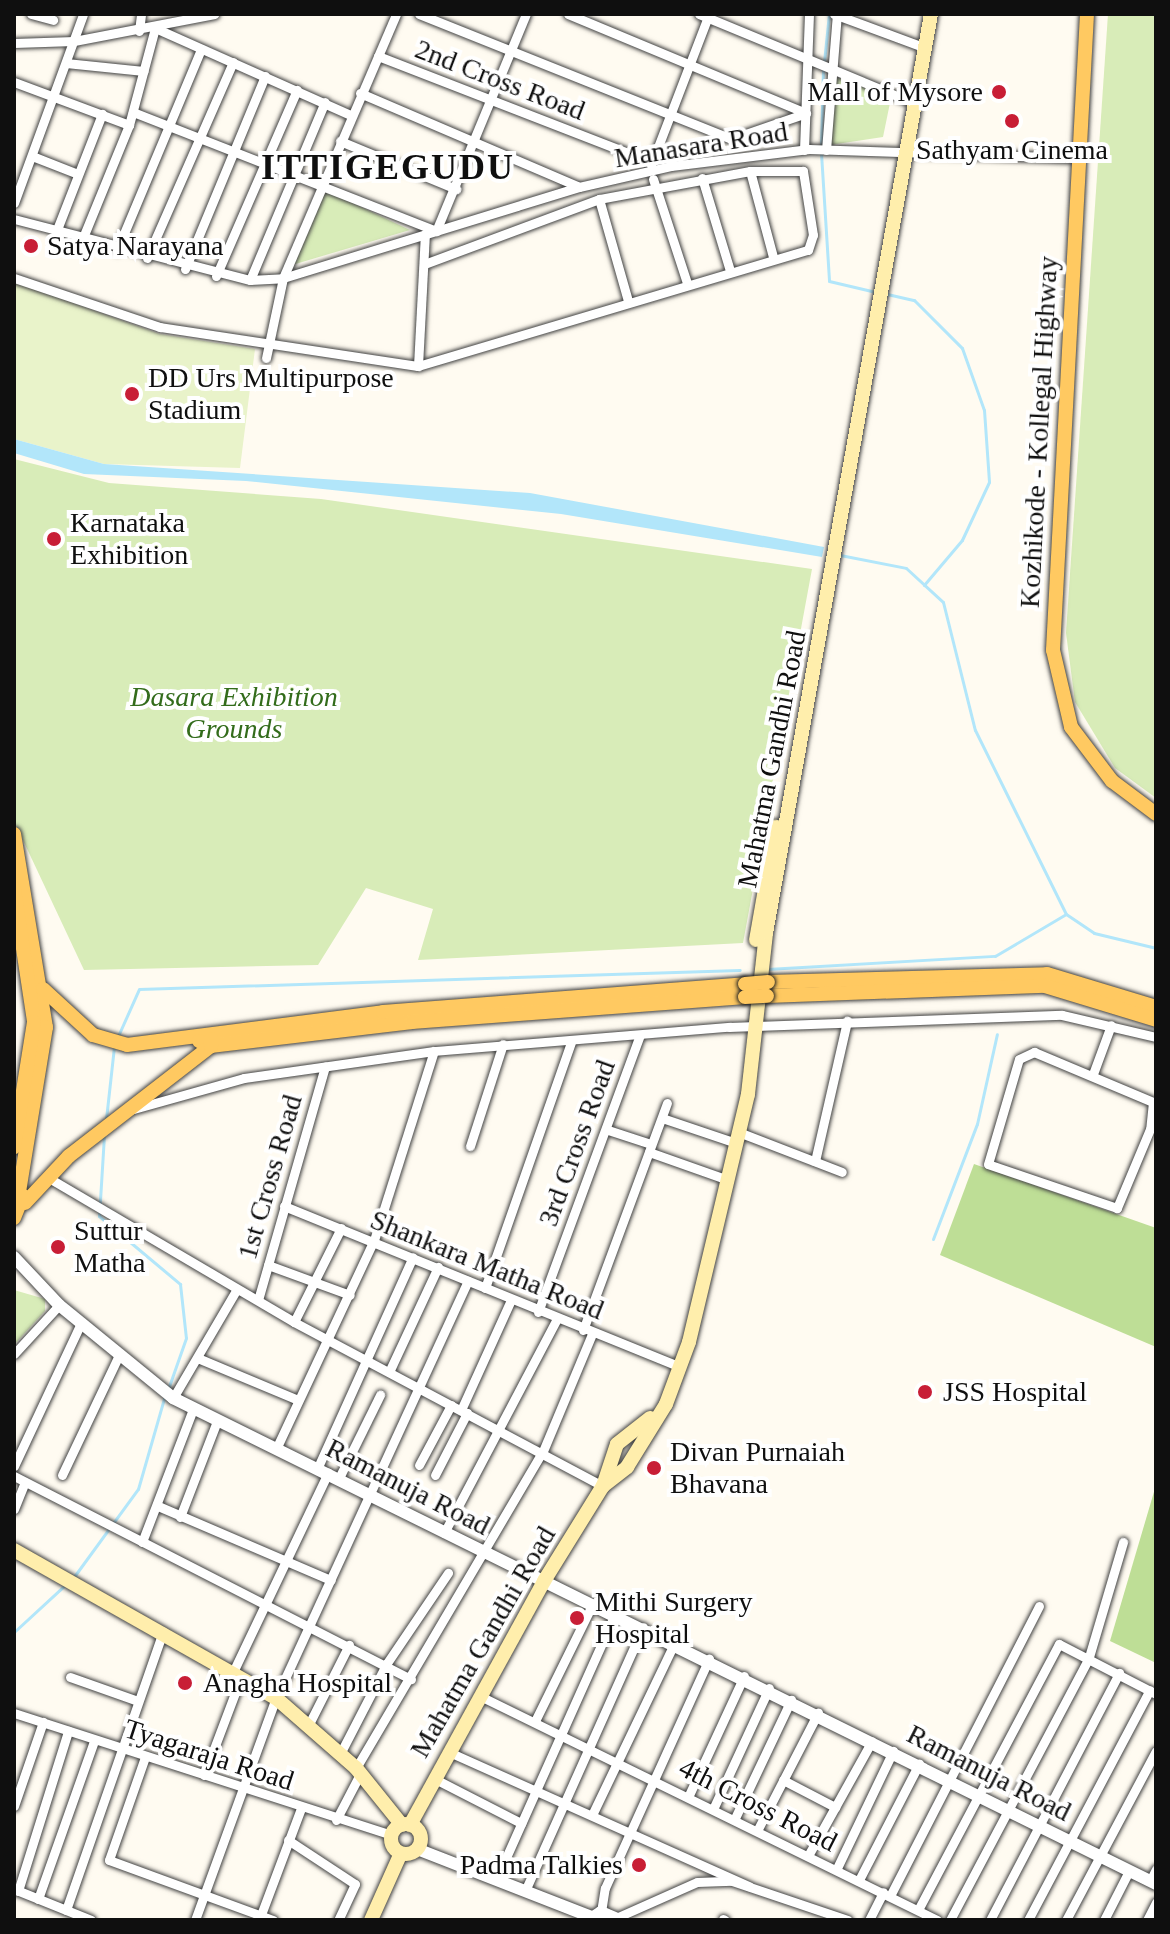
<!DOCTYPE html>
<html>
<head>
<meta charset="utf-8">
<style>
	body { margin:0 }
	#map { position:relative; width:1170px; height:1934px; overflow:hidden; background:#fffbf1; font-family:Georgia,serif }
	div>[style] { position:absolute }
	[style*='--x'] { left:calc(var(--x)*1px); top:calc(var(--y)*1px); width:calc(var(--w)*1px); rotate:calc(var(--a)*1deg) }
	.green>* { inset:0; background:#d8ecb8 }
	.forest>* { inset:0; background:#bede96 }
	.pitch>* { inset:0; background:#e9f3ca }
	.water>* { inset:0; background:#b2e6fa }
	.stream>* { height:3px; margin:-1.5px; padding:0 1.5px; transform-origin:1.5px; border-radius:1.5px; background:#b2e6fa }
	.roads { filter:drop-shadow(0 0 2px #424242) drop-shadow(0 0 2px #424242) }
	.minor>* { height:9px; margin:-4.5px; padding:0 4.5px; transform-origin:4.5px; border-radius:4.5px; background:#fff }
	.tertiary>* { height:12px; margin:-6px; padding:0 6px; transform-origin:6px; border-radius:6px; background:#fff }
	.secondary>* { height:14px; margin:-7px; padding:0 7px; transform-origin:7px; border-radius:7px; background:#ffeeac }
	.secondary>.ring { margin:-7px; padding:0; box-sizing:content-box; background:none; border:14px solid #ffeeac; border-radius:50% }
	.primary>* { height:14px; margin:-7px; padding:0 7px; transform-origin:7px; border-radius:7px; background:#ffc961 }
	.bridges { filter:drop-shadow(0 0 2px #202020) drop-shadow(0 0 2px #202020) }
	.primary-bridge>* { height:14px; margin:-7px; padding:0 7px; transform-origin:7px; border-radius:7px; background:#ffc961 }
	.dots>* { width:22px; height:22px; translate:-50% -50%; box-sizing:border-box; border:4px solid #fff; border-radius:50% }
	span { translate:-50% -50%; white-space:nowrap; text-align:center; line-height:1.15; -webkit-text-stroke:8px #fff; paint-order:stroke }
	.street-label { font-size:28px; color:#0f0f0f }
	.poi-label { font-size:28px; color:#0f0f0f }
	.right { translate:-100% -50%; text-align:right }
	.left { translate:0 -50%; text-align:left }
	.park-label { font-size:28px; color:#336c1b; font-style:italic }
	.district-label { font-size:36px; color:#0f0f0f; font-weight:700; letter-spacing:2px }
	.frame { position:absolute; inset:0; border:16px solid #0f0f0f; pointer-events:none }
</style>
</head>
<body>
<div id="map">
	<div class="green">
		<div style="clip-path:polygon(1108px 14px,1156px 14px,1156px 798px,1115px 768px,1075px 702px,1066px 633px)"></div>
		<div style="clip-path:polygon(834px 76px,891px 98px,883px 137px,830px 145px)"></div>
		<div style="clip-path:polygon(323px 189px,410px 230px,292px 265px)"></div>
		<div style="clip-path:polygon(14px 459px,109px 483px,321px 499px,812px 569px,743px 943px,418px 960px,433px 909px,366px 888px,318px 965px,84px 970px,14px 821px)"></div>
		<div style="clip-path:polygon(14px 1290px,45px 1299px,45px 1311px,14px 1345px)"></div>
	</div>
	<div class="forest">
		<div style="clip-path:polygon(974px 1164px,1156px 1228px,1156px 1347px,940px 1255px)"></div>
		<div style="clip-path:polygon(1156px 1485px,1156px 1663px,1110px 1641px)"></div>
	</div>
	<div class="pitch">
		<div style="clip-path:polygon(14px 282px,160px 334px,255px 349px,240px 468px,104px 464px,14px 439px)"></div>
	</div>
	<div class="water">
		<div style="clip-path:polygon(14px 439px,104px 464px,530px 493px,824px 547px,822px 557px,561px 514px,246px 481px,84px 474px,14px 453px)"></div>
	</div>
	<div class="stream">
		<div style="--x:824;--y:62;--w:48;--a:-84.1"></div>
		<div style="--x:821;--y:146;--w:76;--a:-88.5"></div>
		<div style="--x:821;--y:153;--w:128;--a:86.4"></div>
		<div style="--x:829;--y:281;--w:48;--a:13.2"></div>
		<div style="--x:887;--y:294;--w:28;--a:13"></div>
		<div style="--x:914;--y:300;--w:68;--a:45"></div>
		<div style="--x:962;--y:348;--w:66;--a:70.5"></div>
		<div style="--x:984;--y:410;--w:72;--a:86"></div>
		<div style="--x:989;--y:482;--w:64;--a:115"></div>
		<div style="--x:962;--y:540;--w:59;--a:130.2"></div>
		<div style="--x:840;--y:555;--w:67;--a:11.1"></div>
		<div style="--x:906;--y:568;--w:50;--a:42.6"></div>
		<div style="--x:943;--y:602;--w:132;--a:76"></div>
		<div style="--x:975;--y:730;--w:205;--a:63.7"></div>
		<div style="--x:1066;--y:914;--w:34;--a:34"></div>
		<div style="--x:1094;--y:933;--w:64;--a:13.6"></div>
		<div style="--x:767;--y:969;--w:228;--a:-3.3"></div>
		<div style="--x:995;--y:956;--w:82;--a:-30.6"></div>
		<div style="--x:118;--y:1036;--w:51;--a:-65.9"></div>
		<div style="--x:139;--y:989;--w:601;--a:-1.81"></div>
		<div style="--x:106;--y:1119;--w:72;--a:-83.7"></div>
		<div style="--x:104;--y:1135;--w:81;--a:93.5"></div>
		<div style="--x:99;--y:1216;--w:106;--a:40"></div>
		<div style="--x:180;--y:1284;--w:54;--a:83.7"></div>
		<div style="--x:186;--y:1338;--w:54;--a:109.4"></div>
		<div style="--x:933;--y:1239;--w:123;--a:-69.1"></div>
		<div style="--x:977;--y:1124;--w:92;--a:-77.5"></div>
		<div style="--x:73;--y:1578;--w:110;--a:-53.9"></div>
		<div style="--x:138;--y:1489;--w:98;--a:-74"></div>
		<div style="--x:14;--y:1632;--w:68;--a:-42.6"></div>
	</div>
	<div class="roads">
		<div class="minor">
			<div style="--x:31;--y:14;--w:23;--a:15"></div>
			<div style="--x:419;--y:14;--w:336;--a:21.8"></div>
			<div style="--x:731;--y:139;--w:79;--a:-19.1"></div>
			<div style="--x:568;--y:14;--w:258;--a:22.6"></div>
			<div style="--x:699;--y:14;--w:225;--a:22.5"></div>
			<div style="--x:834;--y:14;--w:90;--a:20.3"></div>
			<div style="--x:139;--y:31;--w:17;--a:-83"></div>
			<div style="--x:14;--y:43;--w:60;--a:-1.9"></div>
			<div style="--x:74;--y:41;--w:143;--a:-10.9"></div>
			<div style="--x:378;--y:56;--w:293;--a:21.2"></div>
			<div style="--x:66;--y:63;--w:78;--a:5.9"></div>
			<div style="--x:14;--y:82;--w:123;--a:20.5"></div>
			<div style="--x:360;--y:93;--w:236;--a:23.2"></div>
			<div style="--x:133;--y:112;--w:326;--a:21.4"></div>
			<div style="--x:436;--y:231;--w:235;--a:-67.5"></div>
			<div style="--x:340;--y:141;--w:126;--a:22.5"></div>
			<div style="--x:804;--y:150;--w:136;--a:-87.9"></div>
			<div style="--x:826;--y:150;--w:136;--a:-85.4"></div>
			<div style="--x:32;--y:156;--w:49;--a:21.4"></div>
			<div style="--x:651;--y:165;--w:162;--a:-69"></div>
			<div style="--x:750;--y:171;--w:89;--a:75"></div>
			<div style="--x:702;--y:178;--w:97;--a:73.2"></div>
			<div style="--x:653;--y:179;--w:109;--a:71.9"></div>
			<div style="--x:599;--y:199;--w:106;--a:74.1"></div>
			<div style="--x:14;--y:203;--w:201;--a:-69.9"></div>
			<div style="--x:14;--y:219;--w:244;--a:14.5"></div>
			<div style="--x:250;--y:280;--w:33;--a:-3"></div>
			<div style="--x:283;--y:278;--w:310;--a:-17.1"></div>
			<div style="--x:579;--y:187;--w:94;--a:-12.9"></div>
			<div style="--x:671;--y:166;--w:139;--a:-7"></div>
			<div style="--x:809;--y:149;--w:271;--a:1.9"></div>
			<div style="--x:56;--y:232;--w:127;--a:-68.7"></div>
			<div style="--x:82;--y:240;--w:124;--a:-67.8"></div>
			<div style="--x:129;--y:125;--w:100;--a:-75"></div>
			<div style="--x:155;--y:28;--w:214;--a:24"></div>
			<div style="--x:117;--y:250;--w:218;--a:-67.3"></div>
			<div style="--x:147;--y:258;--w:214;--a:-66.3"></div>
			<div style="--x:185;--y:269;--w:209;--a:-67.5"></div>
			<div style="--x:216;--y:276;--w:203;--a:-66.5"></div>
			<div style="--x:14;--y:278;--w:154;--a:18.6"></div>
			<div style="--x:160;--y:327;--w:261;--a:8.6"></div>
			<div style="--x:418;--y:366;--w:407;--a:-16.6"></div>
			<div style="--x:808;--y:250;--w:16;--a:-72"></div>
			<div style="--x:813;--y:235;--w:65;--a:-98.9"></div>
			<div style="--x:803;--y:171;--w:53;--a:180"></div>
			<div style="--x:750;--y:171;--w:154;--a:169.5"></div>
			<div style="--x:599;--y:199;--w:184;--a:159.6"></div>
			<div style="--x:250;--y:280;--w:193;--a:-67.2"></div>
			<div style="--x:266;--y:358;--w:82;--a:-78"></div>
			<div style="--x:283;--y:278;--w:287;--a:-66.8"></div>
			<div style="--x:418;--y:366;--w:132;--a:-87"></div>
			<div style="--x:1034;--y:1052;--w:129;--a:22.8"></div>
			<div style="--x:1153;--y:1102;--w:27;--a:96"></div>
			<div style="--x:1150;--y:1129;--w:86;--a:112.7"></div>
			<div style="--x:1117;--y:1208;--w:136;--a:-161.2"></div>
			<div style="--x:988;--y:1164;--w:109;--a:-73.6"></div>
			<div style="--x:1019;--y:1059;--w:17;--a:-25"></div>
			<div style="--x:1093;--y:1074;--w:52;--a:-69.8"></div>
			<div style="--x:130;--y:1110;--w:118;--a:-15.7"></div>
			<div style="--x:244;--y:1078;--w:192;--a:-8.1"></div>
			<div style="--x:434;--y:1051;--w:296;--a:-4.7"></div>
			<div style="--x:729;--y:1027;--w:333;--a:-2.1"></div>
			<div style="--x:1062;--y:1015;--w:97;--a:13.2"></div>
			<div style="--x:662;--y:1118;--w:72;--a:18.7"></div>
			<div style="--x:608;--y:1130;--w:45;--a:18"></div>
			<div style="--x:741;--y:1133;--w:108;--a:21.1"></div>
			<div style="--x:470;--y:1146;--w:107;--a:-72.1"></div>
			<div style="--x:649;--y:1152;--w:78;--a:19.4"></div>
			<div style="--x:815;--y:1161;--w:144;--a:-77.1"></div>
			<div style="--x:47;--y:1177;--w:286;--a:30.4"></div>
			<div style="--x:294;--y:1322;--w:350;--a:28"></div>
			<div style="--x:284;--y:1206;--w:426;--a:22.1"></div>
			<div style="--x:268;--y:1265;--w:87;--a:20.1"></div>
			<div style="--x:485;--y:1288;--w:260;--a:-70.7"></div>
			<div style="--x:258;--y:1300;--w:243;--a:-74"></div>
			<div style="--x:538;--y:1312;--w:295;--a:-69.8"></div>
			<div style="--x:294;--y:1322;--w:105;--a:-63.4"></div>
			<div style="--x:583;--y:1330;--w:242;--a:-69.7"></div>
			<div style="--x:14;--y:1354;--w:67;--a:-47.4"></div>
			<div style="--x:200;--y:1359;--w:106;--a:22.7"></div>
			<div style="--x:389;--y:1372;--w:116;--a:-65"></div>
			<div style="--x:173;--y:1398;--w:126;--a:-59.6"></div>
			<div style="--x:461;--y:1410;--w:121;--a:-65.6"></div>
			<div style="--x:276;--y:1449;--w:231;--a:-64.9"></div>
			<div style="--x:374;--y:1240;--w:198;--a:-72.4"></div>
			<div style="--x:419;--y:1465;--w:68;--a:-61.9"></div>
			<div style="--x:14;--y:1466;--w:158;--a:-64.9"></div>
			<div style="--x:318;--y:1467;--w:230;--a:-65.7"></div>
			<div style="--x:62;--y:1475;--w:133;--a:-64.6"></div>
			<div style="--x:435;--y:1475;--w:70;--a:-62.7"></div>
			<div style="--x:14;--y:1476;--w:446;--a:27.1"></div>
			<div style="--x:339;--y:1478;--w:93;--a:-63.7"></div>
			<div style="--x:158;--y:1506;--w:188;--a:23.2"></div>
			<div style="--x:14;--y:1509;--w:29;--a:-68"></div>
			<div style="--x:180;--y:1517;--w:103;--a:-68.9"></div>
			<div style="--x:444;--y:1533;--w:242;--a:-62.2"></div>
			<div style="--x:142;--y:1542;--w:142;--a:-69"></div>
			<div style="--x:233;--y:1672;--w:221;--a:-64.5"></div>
			<div style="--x:70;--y:1677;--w:69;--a:19.5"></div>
			<div style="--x:480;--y:1696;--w:509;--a:26.11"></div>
			<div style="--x:14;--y:1713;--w:397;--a:17.9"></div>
			<div style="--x:536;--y:1719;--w:129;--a:-63.8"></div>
			<div style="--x:308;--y:1726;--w:91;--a:-63.2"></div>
			<div style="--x:449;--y:1752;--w:329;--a:24.1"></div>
			<div style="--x:340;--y:1754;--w:102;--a:-62.7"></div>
			<div style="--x:387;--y:1663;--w:109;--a:-55.9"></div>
			<div style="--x:145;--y:1757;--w:109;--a:109.3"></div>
			<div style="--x:109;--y:1860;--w:175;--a:20.1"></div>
			<div style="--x:356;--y:1768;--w:368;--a:-59.5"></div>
			<div style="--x:543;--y:1451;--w:127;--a:-67.3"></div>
			<div style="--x:204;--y:1775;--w:105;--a:-69.3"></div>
			<div style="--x:435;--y:1779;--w:97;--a:27.1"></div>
			<div style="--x:783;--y:1780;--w:59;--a:27.4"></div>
			<div style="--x:689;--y:1795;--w:131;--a:-65.2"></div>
			<div style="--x:14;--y:1806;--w:89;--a:-71"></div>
			<div style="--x:714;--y:1807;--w:131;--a:-65.2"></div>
			<div style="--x:592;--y:1815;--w:192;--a:-64.4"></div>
			<div style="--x:735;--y:1818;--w:131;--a:-64.6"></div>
			<div style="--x:336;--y:1820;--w:52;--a:-62.4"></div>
			<div style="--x:758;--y:1829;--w:131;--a:-62.7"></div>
			<div style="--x:288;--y:1840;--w:80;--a:33.3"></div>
			<div style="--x:355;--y:1884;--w:40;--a:115"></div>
			<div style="--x:809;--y:1854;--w:129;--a:-60.9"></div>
			<div style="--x:837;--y:1868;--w:130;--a:-64.4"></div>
			<div style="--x:496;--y:1880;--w:291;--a:-65.9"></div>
			<div style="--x:859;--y:1880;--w:131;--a:-62.7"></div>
			<div style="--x:1150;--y:1881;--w:13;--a:-63"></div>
			<div style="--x:14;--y:1889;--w:83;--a:21.9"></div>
			<div style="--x:18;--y:1891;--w:168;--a:-72.6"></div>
			<div style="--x:525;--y:1891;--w:289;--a:-65.9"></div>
			<div style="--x:890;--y:1896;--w:326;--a:-62.8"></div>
			<div style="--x:38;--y:1899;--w:168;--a:-70.5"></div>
			<div style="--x:66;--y:1910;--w:295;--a:-70.8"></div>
			<div style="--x:918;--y:1910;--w:301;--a:-62.1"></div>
			<div style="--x:1059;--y:1644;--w:109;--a:27.3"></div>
			<div style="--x:601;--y:1912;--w:24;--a:-81"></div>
			<div style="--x:605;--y:1888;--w:252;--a:-65.6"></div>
			<div style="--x:618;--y:1917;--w:86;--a:-23.9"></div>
			<div style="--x:697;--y:1882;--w:35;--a:-2"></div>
			<div style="--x:732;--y:1881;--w:122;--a:18.6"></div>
			<div style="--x:723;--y:1919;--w:2;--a:27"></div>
			<div style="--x:195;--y:1920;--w:236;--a:-70"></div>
			<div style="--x:276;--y:1698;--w:459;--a:-65.3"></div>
			<div style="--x:259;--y:1920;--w:120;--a:-69.4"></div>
			<div style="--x:869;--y:1920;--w:31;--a:-63"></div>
			<div style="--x:950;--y:1920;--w:297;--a:-62.1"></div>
			<div style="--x:1089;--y:1657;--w:120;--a:-73.5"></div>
			<div style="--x:990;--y:1920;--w:279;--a:-62.4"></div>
			<div style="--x:1028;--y:1920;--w:260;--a:-62.1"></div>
			<div style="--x:1066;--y:1920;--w:191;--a:-62"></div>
			<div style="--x:1104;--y:1920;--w:55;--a:-63"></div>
			<div style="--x:1147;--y:1920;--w:20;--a:-63"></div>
		</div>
		<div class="tertiary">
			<div style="--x:14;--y:1257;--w:66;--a:46.8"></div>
			<div style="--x:59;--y:1305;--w:147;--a:39.2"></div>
			<div style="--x:173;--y:1398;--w:1097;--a:26.31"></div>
			<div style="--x:417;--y:1849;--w:187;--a:21.3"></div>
			<div style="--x:589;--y:1920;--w:14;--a:-34"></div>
			<div style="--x:601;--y:1912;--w:21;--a:23"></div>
		</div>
		<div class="secondary">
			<div style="--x:756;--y:940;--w:115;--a:-80"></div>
			<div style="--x:603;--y:1486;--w:44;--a:-71.6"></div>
			<div style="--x:617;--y:1444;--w:42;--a:-38.2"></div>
			<div style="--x:14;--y:1550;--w:301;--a:29.5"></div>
			<div style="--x:276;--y:1698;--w:106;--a:41.2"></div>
			<div style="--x:356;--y:1768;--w:73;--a:51.1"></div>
			<div class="ring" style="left:391px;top:1824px;width:16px;height:16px"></div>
			<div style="--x:410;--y:1825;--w:278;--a:-61.2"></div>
			<div style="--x:544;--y:1581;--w:112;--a:-58.2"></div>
			<div style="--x:603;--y:1486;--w:31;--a:-38"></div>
			<div style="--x:627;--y:1467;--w:74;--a:-58.2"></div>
			<div style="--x:666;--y:1404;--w:66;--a:-69.6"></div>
			<div style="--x:689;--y:1342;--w:255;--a:-76.6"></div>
			<div style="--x:748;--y:1094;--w:162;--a:-83.6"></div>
			<div style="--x:766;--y:933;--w:934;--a:-79.82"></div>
			<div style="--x:371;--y:1920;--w:73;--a:-65.9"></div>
		</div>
		<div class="primary">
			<div style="--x:1087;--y:14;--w:637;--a:93.06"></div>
			<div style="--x:1053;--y:650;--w:79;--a:76.8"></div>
			<div style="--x:1071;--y:727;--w:68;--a:52.8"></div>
			<div style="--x:1112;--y:781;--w:55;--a:36.9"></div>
			<div style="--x:14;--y:834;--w:196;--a:80.6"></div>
			<div style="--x:46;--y:1027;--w:166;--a:99.3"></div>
			<div style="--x:14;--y:889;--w:134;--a:81.4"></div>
			<div style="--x:34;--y:1022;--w:127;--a:99.1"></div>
			<div style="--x:768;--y:982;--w:279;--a:-1.6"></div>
			<div style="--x:1047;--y:974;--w:114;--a:16.8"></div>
			<div style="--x:43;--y:989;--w:68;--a:42.6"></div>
			<div style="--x:93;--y:1035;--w:35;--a:16"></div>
			<div style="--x:127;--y:1045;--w:258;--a:-7.3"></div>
			<div style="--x:383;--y:1012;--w:363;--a:-4.4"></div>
			<div style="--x:767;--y:996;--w:278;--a:-2.1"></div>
			<div style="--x:1045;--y:986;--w:116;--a:17"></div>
			<div style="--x:199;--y:1041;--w:13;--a:23"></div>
			<div style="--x:211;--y:1046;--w:202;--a:-6.8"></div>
			<div style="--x:412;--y:1022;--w:334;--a:-4.3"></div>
			<div style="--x:25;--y:1203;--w:64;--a:-46.9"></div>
			<div style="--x:69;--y:1156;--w:180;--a:-37.8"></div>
			<div style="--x:211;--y:1046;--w:7;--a:-90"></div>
			<div style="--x:14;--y:1218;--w:24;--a:-68"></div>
		</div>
	</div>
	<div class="bridges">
		<div class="primary-bridge">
			<div style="--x:745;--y:984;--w:23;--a:-5"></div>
			<div style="--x:745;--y:997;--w:22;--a:-3"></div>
		</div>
	</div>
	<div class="dots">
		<div style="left:999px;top:92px;background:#c81e36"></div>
		<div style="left:1012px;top:121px;background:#c81e36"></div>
		<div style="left:31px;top:246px;background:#c81e36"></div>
		<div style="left:132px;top:394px;background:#c81e36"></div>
		<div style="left:54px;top:539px;background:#c81e36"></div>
		<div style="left:58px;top:1247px;background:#c81e36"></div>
		<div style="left:925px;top:1392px;background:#c81e36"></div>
		<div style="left:654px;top:1468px;background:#c81e36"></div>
		<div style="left:577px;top:1618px;background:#c81e36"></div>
		<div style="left:185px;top:1683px;background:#c81e36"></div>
		<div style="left:639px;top:1865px;background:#c81e36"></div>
	</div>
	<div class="street-label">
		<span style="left:500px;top:80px;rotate:21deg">2nd Cross Road</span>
		<span style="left:701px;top:145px;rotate:-9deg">Manasara Road</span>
		<span style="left:1039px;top:432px;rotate:-87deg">Kozhikode - Kollegal Highway</span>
		<span style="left:772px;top:759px;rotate:-79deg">Mahatma Gandhi Road</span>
		<span style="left:577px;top:1143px;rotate:-70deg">3rd Cross Road</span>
		<span style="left:270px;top:1177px;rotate:-74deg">1st Cross Road</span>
		<span style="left:487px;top:1265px;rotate:22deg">Shankara Matha Road</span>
		<span style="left:408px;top:1487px;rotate:27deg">Ramanuja Road</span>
		<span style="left:483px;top:1642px;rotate:-60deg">Mahatma Gandhi Road</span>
		<span style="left:209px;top:1755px;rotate:18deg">Tyagaraja Road</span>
		<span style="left:989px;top:1773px;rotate:27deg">Ramanuja Road</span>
		<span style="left:758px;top:1805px;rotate:27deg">4th Cross Road</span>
	</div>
	<div class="poi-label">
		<span class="right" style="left:983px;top:92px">Mall of Mysore</span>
		<span style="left:1012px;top:150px">Sathyam Cinema</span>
		<span class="left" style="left:47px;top:246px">Satya Narayana</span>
		<span class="left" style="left:148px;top:394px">DD Urs Multipurpose<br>Stadium</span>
		<span class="left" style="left:70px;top:539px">Karnataka<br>Exhibition</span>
		<span class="left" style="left:74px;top:1247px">Suttur<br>Matha</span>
		<span class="left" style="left:943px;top:1392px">JSS Hospital</span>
		<span class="left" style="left:670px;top:1468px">Divan Purnaiah<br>Bhavana</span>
		<span class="left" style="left:595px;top:1618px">Mithi Surgery<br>Hospital</span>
		<span class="left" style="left:203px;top:1683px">Anagha Hospital</span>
		<span class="right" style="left:623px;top:1865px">Padma Talkies</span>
	</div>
	<div class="park-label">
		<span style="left:234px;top:713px">Dasara Exhibition<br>Grounds</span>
	</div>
	<div class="district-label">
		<span style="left:388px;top:168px">ITTIGEGUDU</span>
	</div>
	<div class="frame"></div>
</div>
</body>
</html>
